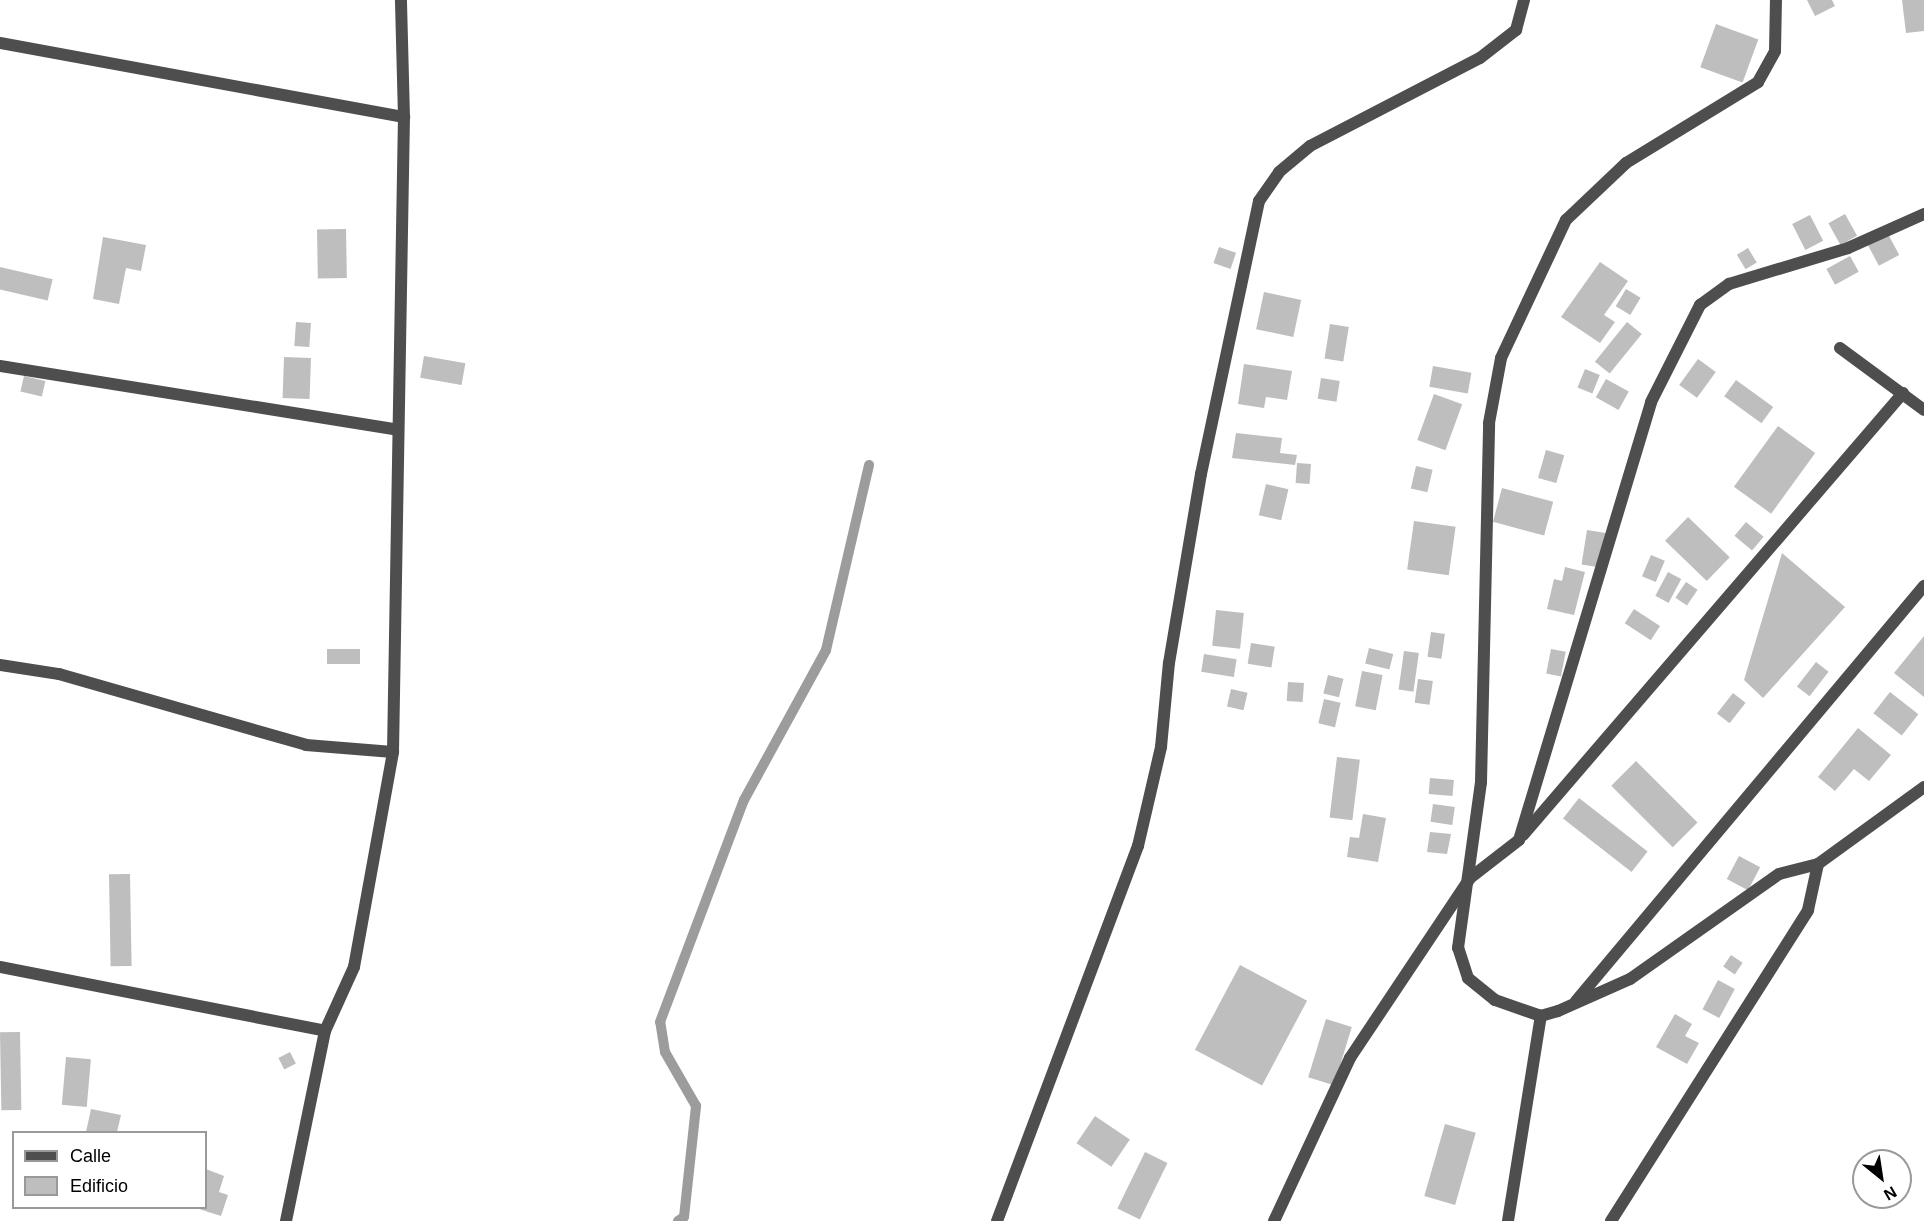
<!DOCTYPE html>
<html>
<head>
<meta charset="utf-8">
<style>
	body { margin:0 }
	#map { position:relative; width:1924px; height:1221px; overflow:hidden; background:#fff; font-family:Arial,sans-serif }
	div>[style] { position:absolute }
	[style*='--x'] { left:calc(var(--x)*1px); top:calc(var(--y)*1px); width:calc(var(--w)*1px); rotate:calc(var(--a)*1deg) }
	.stream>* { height:10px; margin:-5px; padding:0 5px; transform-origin:5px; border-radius:5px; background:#9c9c9c }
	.building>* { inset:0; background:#bebebe; transform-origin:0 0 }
	.service>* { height:12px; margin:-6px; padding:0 6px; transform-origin:6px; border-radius:6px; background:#4e4e4e }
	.minor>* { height:12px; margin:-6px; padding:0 6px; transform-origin:6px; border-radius:6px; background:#4e4e4e }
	span { translate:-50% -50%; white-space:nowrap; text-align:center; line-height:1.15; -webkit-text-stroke:4.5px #fff; paint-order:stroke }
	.legend { position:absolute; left:12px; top:1131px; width:195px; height:78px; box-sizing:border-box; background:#fff; border:2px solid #999; margin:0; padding:8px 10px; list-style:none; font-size:18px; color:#000 }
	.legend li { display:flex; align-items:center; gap:12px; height:30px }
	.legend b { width:30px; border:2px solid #999 }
	.north { position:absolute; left:1852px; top:1149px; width:60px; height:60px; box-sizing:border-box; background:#fff; border:2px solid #999; border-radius:50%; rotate:150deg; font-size:16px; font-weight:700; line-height:24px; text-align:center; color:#000 }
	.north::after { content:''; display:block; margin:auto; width:21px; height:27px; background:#000; clip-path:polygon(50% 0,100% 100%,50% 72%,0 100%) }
</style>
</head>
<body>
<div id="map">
	<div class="stream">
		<div style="--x:678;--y:1221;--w:7;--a:-34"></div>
		<div style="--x:684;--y:1217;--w:112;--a:-83.8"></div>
		<div style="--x:696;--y:1106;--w:62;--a:-119.9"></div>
		<div style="--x:665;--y:1052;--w:30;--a:-99"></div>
		<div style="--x:660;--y:1022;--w:237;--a:-69.3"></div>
		<div style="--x:744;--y:800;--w:171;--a:-61.3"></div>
		<div style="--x:826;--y:650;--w:190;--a:-76.9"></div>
	</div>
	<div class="building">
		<div style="clip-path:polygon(1807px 0,1832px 0,1835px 6px,1815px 16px)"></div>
		<div style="clip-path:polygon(1902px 0,1924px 0,1924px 31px,1906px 33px)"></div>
		<div style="left:1716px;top:24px;width:45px;height:46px;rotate:20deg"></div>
		<div style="left:1845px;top:214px;width:25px;height:19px;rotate:61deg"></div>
		<div style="left:1810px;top:215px;width:29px;height:20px;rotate:63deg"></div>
		<div style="left:346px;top:229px;width:49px;height:29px;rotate:89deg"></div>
		<div style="left:1887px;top:232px;width:26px;height:23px;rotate:62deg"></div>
		<div style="clip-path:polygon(103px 237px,146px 245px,141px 271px,126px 268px,119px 304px,93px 299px)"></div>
		<div style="left:1219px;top:247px;width:18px;height:17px;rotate:19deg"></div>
		<div style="left:1748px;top:248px;width:17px;height:13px;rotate:59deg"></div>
		<div style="left:1850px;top:256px;width:18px;height:27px;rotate:61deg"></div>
		<div style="clip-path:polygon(1600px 262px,1628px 281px,1604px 315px,1615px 322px,1600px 343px,1561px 317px)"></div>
		<div style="left:0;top:267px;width:54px;height:22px;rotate:13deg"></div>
		<div style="left:1626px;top:289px;width:17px;height:20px;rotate:31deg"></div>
		<div style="left:1264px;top:292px;width:38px;height:38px;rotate:12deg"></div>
		<div style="left:296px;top:322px;width:15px;height:24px;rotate:4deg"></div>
		<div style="left:1627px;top:322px;width:19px;height:51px;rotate:39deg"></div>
		<div style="left:1330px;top:324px;width:19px;height:35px;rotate:9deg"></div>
		<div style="left:424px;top:356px;width:42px;height:22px;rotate:10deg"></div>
		<div style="left:284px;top:357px;width:27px;height:41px;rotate:2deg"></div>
		<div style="left:1698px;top:359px;width:22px;height:32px;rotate:36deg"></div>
		<div style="clip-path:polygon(1244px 364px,1292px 371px,1287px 400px,1266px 397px,1264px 408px,1238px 404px)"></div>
		<div style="left:1433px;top:366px;width:39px;height:21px;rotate:10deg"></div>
		<div style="left:1585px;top:369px;width:16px;height:20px;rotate:22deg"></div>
		<div style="left:24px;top:376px;width:22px;height:16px;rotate:13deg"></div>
		<div style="left:1321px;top:378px;width:19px;height:21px;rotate:9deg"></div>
		<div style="left:1606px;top:379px;width:26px;height:21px;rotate:29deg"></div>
		<div style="left:1736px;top:380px;width:46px;height:20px;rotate:36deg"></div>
		<div style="left:1434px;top:394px;width:30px;height:49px;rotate:20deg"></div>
		<div style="left:1778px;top:426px;width:46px;height:75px;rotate:36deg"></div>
		<div style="clip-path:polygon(1236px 433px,1282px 438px,1280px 453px,1297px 455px,1295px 465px,1232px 458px)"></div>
		<div style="left:1546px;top:450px;width:19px;height:29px;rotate:16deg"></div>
		<div style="left:1297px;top:463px;width:14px;height:20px;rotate:4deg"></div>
		<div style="left:1416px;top:466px;width:17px;height:23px;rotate:13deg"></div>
		<div style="left:1266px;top:484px;width:23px;height:32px;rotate:13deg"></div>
		<div style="left:1502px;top:488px;width:53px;height:35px;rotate:15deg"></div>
		<div style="left:1688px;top:517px;width:58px;height:33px;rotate:44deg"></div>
		<div style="left:1414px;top:521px;width:42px;height:49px;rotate:8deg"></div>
		<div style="left:1746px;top:522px;width:23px;height:18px;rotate:40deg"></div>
		<div style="left:1587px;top:530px;width:19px;height:35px;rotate:9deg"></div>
		<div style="clip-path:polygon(1782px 553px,1845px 607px,1763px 698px,1744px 680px)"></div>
		<div style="left:1651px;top:555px;width:15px;height:23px;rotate:23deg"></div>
		<div style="clip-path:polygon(1565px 567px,1585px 572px,1574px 615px,1547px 609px,1554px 579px,1562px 581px)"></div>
		<div style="left:1668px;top:572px;width:15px;height:27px;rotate:28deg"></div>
		<div style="left:1686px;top:582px;width:14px;height:19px;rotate:34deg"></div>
		<div style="left:1634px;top:609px;width:31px;height:17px;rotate:33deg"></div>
		<div style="left:1216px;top:610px;width:28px;height:36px;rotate:6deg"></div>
		<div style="left:1431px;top:632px;width:14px;height:25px;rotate:8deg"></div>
		<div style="clip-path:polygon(1924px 636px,1924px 697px,1894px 673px)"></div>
		<div style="left:1251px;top:643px;width:24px;height:21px;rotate:9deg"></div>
		<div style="left:1369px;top:648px;width:25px;height:16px;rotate:14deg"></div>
		<div style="left:327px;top:649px;width:33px;height:15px"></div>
		<div style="left:1551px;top:649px;width:15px;height:25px;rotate:11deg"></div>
		<div style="left:1404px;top:651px;width:15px;height:39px;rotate:8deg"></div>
		<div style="left:1204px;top:654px;width:33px;height:18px;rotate:9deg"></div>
		<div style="left:1816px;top:662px;width:16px;height:31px;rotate:38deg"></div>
		<div style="left:1362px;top:671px;width:21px;height:36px;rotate:11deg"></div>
		<div style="left:1328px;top:675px;width:16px;height:19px;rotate:14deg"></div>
		<div style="left:1418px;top:679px;width:15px;height:24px;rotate:8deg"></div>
		<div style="left:1288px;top:682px;width:16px;height:19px;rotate:4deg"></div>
		<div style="left:1231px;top:689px;width:17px;height:18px;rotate:13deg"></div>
		<div style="left:1890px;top:692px;width:36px;height:27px;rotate:38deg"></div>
		<div style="left:1733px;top:693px;width:16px;height:26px;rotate:38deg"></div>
		<div style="left:1324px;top:699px;width:17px;height:25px;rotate:13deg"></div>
		<div style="clip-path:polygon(1858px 728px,1891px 755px,1869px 781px,1854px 769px,1835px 791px,1818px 777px)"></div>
		<div style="left:1337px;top:757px;width:23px;height:61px;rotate:7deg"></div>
		<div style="left:1636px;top:761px;width:87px;height:35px;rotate:45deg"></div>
		<div style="left:1430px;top:778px;width:24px;height:16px;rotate:5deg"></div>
		<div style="left:1579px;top:798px;width:87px;height:26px;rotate:38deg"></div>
		<div style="left:1433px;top:804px;width:22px;height:18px;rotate:8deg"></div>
		<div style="clip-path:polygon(1363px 814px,1386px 818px,1378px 862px,1347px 857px,1350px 837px,1359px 838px)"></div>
		<div style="clip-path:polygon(1430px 832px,1451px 834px,1447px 854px,1427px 852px)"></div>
		<div style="left:1739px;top:856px;width:24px;height:26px;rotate:28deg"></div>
		<div style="left:130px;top:874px;width:92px;height:21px;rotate:89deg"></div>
		<div style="left:1731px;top:955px;width:14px;height:14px;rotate:34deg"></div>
		<div style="left:1240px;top:965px;width:76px;height:96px;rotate:28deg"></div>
		<div style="left:1718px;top:980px;width:19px;height:33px;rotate:28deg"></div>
		<div style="clip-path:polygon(1675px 1014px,1692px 1024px,1685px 1036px,1699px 1043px,1687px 1064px,1656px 1047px)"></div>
		<div style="left:1326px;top:1019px;width:27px;height:61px;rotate:17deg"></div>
		<div style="left:20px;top:1032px;width:78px;height:20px;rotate:89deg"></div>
		<div style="left:290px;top:1052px;width:13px;height:13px;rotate:63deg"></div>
		<div style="left:66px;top:1057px;width:25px;height:48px;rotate:5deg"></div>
		<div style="clip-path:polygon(91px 1109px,121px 1115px,117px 1132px,86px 1132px)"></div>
		<div style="left:1095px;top:1116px;width:42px;height:33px;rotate:34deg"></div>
		<div style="left:1445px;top:1124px;width:32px;height:75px;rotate:16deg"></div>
		<div style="left:1145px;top:1152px;width:25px;height:63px;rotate:26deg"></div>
		<div style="clip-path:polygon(206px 1169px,224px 1176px,219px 1192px,228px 1195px,221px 1216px,196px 1208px,206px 1208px)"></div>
	</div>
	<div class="service">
		<div style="--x:1508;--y:1221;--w:208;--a:-80.9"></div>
	</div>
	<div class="minor">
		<div style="--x:0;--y:43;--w:411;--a:10.4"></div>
		<div style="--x:1840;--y:348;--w:104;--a:36.4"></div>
		<div style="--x:0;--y:366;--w:403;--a:9.1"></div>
		<div style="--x:0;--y:665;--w:60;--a:8.7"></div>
		<div style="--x:59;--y:674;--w:257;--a:16"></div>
		<div style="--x:306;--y:745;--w:87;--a:4.6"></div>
		<div style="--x:1523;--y:835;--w:583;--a:-49.31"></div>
		<div style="--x:1818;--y:864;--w:131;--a:-36"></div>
		<div style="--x:0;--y:967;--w:331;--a:11.1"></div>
		<div style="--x:1576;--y:1001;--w:542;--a:-50.02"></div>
		<div style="--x:286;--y:1221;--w:194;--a:-78.4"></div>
		<div style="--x:325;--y:1031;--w:70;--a:-65.6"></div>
		<div style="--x:354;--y:967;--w:219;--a:-79.7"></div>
		<div style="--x:393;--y:752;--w:635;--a:-89.01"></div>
		<div style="--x:404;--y:117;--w:117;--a:-91.5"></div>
		<div style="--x:997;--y:1221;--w:401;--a:-69.4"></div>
		<div style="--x:1138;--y:846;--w:102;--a:-76.9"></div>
		<div style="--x:1161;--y:747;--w:84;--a:-84.6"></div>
		<div style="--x:1169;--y:663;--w:192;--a:-80.4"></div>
		<div style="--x:1201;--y:474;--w:279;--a:-78"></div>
		<div style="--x:1259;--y:201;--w:35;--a:-55"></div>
		<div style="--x:1279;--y:172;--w:40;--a:-40"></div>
		<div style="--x:1310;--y:146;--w:191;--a:-27.4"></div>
		<div style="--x:1480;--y:58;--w:46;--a:-37.9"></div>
		<div style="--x:1516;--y:30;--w:31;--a:-75"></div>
		<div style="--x:1274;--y:1221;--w:180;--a:-65"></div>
		<div style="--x:1350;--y:1058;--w:216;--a:-56.3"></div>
		<div style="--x:1470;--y:878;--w:62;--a:-37.8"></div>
		<div style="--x:1519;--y:840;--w:457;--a:-73.2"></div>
		<div style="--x:1651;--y:402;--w:109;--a:-63.2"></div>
		<div style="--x:1700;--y:305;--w:36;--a:-36"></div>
		<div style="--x:1729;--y:284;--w:124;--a:-16.8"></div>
		<div style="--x:1848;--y:248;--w:83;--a:-24.1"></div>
		<div style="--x:1611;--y:1221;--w:368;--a:-57.6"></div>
		<div style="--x:1808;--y:910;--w:47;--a:-77.7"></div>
		<div style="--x:1818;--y:864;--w:40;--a:165.6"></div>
		<div style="--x:1779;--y:874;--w:182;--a:144.8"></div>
		<div style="--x:1630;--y:979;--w:79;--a:156"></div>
		<div style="--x:1558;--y:1011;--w:18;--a:164"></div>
		<div style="--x:1541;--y:1016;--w:49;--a:-160.8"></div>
		<div style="--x:1495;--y:1000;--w:35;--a:-141"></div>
		<div style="--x:1468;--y:978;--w:32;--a:-108"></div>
		<div style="--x:1458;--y:948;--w:168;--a:-82.1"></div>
		<div style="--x:1481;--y:782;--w:359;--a:-88.7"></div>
		<div style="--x:1489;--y:423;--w:66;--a:-79.5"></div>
		<div style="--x:1501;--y:358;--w:153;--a:-64.8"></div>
		<div style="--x:1566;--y:220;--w:83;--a:-43.5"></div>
		<div style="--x:1626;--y:163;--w:155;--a:-31.5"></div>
		<div style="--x:1758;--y:82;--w:35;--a:-61"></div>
		<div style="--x:1775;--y:51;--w:51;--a:-88.9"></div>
	</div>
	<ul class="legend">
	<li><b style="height:8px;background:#4e4e4e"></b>Calle</li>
	<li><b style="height:16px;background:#bebebe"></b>Edificio</li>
	</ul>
	<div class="north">N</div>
</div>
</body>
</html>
